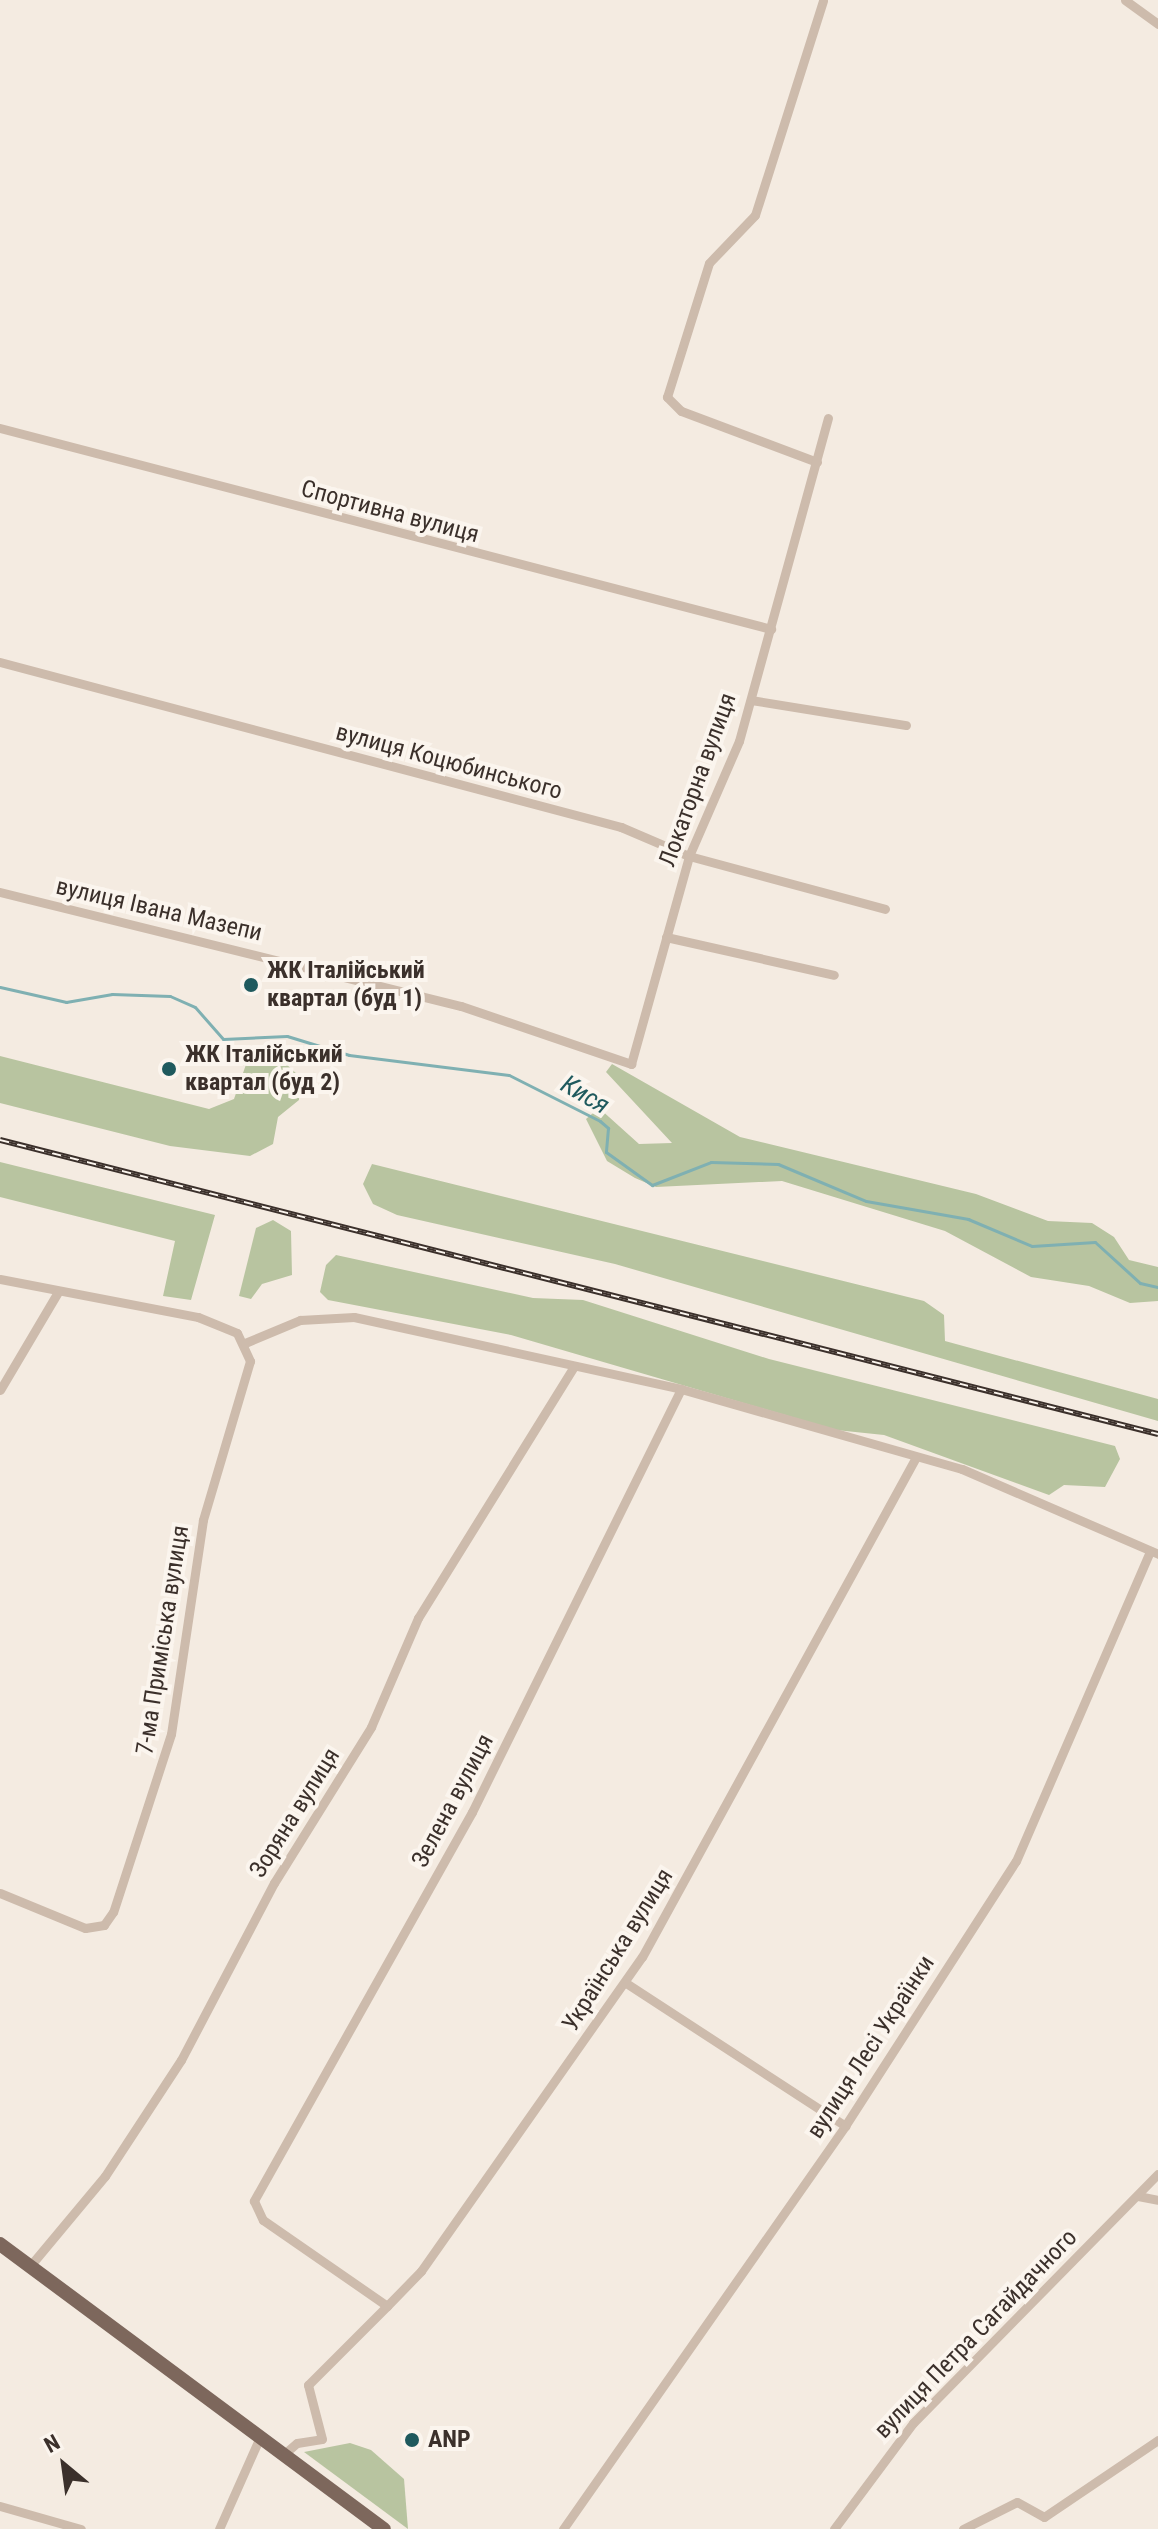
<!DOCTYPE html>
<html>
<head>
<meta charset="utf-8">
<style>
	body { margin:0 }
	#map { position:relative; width:1158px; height:2529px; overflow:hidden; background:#f4ebe1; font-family:"Roboto Condensed",sans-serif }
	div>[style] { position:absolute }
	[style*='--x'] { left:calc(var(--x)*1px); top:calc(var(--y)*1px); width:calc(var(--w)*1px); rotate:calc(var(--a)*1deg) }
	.green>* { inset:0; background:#b8c4a0 }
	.stream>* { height:3px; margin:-1.5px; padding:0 1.5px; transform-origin:1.5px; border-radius:1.5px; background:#7fb0b2 }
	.minor>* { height:9px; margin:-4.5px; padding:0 4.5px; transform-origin:4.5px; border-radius:4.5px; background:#cdbbac }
	.primary>* { height:14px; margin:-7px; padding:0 7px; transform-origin:7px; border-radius:7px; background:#7d675c }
	.rail>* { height:6px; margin-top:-3px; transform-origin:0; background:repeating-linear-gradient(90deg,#fbf5ee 0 9px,#3b302b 0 18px); box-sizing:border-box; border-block:2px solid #3b302b }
	.dots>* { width:22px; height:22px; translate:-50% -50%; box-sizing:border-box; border:4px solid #fbf5ee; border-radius:50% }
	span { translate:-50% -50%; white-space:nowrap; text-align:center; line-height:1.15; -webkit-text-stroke:8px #fbf5ee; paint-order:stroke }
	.street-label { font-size:24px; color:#3b302b }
	.poi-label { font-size:24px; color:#3b302b; font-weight:700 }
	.left { translate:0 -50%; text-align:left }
	.water-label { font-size:26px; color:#1f5a5e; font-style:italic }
	.north { position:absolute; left:24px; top:2425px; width:80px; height:80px; -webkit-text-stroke:6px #fbf5ee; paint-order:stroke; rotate:331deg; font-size:22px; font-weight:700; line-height:32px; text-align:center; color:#3b302b }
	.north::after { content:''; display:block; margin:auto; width:28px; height:36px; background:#3b302b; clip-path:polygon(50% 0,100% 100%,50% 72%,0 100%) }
</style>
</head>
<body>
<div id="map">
	<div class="green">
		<div style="clip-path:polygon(268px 1047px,300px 1077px,299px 1100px,278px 1117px,273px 1144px,250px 1156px,170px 1146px,0 1103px,0 1056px,209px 1109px,234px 1099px,251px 1050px)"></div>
		<div style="clip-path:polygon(612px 1064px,740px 1137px,976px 1194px,1048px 1221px,1092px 1223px,1114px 1237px,1129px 1260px,1158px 1267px,1158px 1301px,1130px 1303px,1089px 1286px,1031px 1277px,945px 1231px,782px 1181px,656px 1187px,635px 1178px,607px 1161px,586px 1119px,599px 1108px,639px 1144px,672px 1143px,606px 1072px)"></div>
		<div style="clip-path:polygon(0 1162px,215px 1215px,191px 1300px,163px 1296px,175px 1241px,0 1197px)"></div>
		<div style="clip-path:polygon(372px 1164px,924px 1301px,944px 1315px,945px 1341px,1158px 1399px,1158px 1421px,615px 1264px,397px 1215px,373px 1204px,363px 1184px)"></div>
		<div style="clip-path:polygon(273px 1220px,291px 1231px,292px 1275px,262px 1284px,251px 1299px,239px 1296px,256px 1228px)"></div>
		<div style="clip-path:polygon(336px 1255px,533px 1298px,583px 1300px,769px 1359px,1115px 1446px,1120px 1459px,1105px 1487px,1064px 1485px,1049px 1495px,884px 1435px,836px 1430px,511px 1335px,328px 1300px,320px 1292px,326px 1265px)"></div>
		<div style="clip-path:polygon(350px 2443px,371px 2450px,404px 2479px,408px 2529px,304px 2452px)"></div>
	</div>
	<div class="stream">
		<div style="--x:0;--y:987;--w:68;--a:12.8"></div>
		<div style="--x:66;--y:1002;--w:47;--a:-9.9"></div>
		<div style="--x:112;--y:994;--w:58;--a:2"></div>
		<div style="--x:170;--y:996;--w:27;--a:24"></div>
		<div style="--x:195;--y:1007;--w:43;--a:48.8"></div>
		<div style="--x:223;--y:1039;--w:64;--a:-2.7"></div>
		<div style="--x:287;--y:1036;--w:65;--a:17"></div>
		<div style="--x:349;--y:1055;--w:161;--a:7.1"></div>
		<div style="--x:509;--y:1075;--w:102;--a:26.8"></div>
		<div style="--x:600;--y:1121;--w:11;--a:41"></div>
		<div style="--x:608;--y:1128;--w:24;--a:95"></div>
		<div style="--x:606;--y:1152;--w:57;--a:35.7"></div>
		<div style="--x:652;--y:1185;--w:63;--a:-21.3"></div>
		<div style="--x:711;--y:1162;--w:67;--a:1.7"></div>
		<div style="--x:778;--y:1164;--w:95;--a:22.8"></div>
		<div style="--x:866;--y:1201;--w:104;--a:10"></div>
		<div style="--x:968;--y:1219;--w:69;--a:22.9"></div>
		<div style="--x:1032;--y:1246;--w:63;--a:-3.6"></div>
		<div style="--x:1095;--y:1242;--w:61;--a:42.3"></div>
		<div style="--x:1140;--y:1283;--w:18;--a:13"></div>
	</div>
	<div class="minor">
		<div style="--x:1125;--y:0;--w:41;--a:36"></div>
		<div style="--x:0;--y:428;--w:797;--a:14.61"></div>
		<div style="--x:817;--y:462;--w:145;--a:-159.4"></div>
		<div style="--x:681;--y:411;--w:20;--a:-135"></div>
		<div style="--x:667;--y:397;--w:140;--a:-72.6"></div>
		<div style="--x:709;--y:263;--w:66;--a:-46.2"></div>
		<div style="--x:755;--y:215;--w:225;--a:-72.4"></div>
		<div style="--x:0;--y:662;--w:643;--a:14.88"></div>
		<div style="--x:621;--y:827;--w:74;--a:23.1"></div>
		<div style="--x:689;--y:856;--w:203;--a:15.1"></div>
		<div style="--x:751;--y:700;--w:157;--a:9.2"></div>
		<div style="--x:0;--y:892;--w:475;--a:13.9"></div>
		<div style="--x:461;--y:1006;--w:180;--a:18.8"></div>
		<div style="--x:631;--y:1064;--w:216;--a:-74.4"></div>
		<div style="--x:689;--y:856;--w:125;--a:-66.5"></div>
		<div style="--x:739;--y:741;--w:335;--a:-74.6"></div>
		<div style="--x:666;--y:937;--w:172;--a:12.7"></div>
		<div style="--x:0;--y:1279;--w:202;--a:10.9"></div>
		<div style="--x:198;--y:1317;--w:42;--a:22.3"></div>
		<div style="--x:237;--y:1333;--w:31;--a:65"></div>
		<div style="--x:250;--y:1361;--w:166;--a:106.5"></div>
		<div style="--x:203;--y:1520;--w:216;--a:98.5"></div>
		<div style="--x:171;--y:1734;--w:187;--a:108"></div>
		<div style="--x:113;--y:1912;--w:16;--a:125"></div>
		<div style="--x:104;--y:1925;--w:19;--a:171"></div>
		<div style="--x:85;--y:1928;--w:92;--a:-157.6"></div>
		<div style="--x:245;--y:1343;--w:60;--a:-22.7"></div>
		<div style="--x:300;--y:1320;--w:54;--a:-3.2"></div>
		<div style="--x:354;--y:1317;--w:335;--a:12.4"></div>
		<div style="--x:681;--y:1389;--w:292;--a:15.9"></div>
		<div style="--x:962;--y:1469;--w:214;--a:23.4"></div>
		<div style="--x:681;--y:1389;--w:472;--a:116.3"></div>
		<div style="--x:472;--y:1812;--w:446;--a:119.3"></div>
		<div style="--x:254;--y:2201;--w:21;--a:65"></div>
		<div style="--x:263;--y:2220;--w:151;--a:34.7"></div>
		<div style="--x:387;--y:2306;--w:49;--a:-45.8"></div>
		<div style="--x:421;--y:2271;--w:384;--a:-54.9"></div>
		<div style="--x:642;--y:1957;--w:568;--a:-61.27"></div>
		<div style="--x:0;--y:1390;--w:114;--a:-59.4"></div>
		<div style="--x:626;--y:1983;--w:262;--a:33.1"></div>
		<div style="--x:1138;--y:2196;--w:20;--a:11"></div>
		<div style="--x:30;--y:2266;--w:117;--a:-50.2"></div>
		<div style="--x:105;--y:2176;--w:139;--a:-56.8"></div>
		<div style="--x:181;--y:2060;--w:200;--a:-62.3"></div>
		<div style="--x:274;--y:1883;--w:184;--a:-58.1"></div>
		<div style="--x:371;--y:1727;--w:119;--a:-66.7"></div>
		<div style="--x:418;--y:1618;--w:296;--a:-58.2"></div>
		<div style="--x:283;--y:2455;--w:18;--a:-41"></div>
		<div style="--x:297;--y:2443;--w:25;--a:-9"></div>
		<div style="--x:322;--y:2439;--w:56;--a:-104.5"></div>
		<div style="--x:308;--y:2385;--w:112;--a:-45"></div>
		<div style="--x:0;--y:2506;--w:84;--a:15.9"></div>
		<div style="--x:219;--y:2529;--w:101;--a:-66"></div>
		<div style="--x:563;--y:2529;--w:492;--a:-55"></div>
		<div style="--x:845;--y:2126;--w:315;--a:-57.2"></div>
		<div style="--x:1016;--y:1861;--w:338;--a:-66.6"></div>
		<div style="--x:834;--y:2529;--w:132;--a:-53.3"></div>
		<div style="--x:913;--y:2423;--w:349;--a:-45.5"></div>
		<div style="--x:963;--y:2529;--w:60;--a:-26.6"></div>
		<div style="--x:1017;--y:2502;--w:31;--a:29"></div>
		<div style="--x:1044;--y:2517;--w:138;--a:-34"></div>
	</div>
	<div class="primary">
		<div style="--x:0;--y:2244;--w:478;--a:36.6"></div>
	</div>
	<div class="rail">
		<div style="--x:0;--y:1140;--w:1195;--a:14.25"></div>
	</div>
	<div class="dots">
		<div style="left:251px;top:985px;background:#1f5a5e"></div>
		<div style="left:169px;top:1069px;background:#1f5a5e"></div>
		<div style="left:412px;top:2440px;background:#1f5a5e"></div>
	</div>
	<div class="street-label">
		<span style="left:390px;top:512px;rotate:15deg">Спортивна вулиця</span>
		<span style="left:449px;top:762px;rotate:15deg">вулиця Коцюбинського</span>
		<span style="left:698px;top:780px;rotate:-70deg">Локаторна вулиця</span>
		<span style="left:159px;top:910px;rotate:13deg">вулиця Івана Мазепи</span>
		<span style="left:163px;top:1640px;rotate:-81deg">7-ма Приміська вулиця</span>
		<span style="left:453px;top:1801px;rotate:-62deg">Зелена вулиця</span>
		<span style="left:295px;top:1813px;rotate:-58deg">Зоряна вулиця</span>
		<span style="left:618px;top:1950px;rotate:-58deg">Українська вулиця</span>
		<span style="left:871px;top:2047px;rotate:-57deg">вулиця Лесі Українки</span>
		<span style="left:976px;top:2334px;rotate:-46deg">вулиця Петра Сагайдачного</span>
	</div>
	<div class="poi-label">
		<span class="left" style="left:267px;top:985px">ЖК Італійський<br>квартал (буд 1)</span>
		<span class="left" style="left:185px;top:1069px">ЖК Італійський<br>квартал (буд 2)</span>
		<span class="left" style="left:428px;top:2440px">ANP</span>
	</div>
	<div class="water-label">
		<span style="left:585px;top:1095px;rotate:30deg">Кися</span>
	</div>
	<div class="north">N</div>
</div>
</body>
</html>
